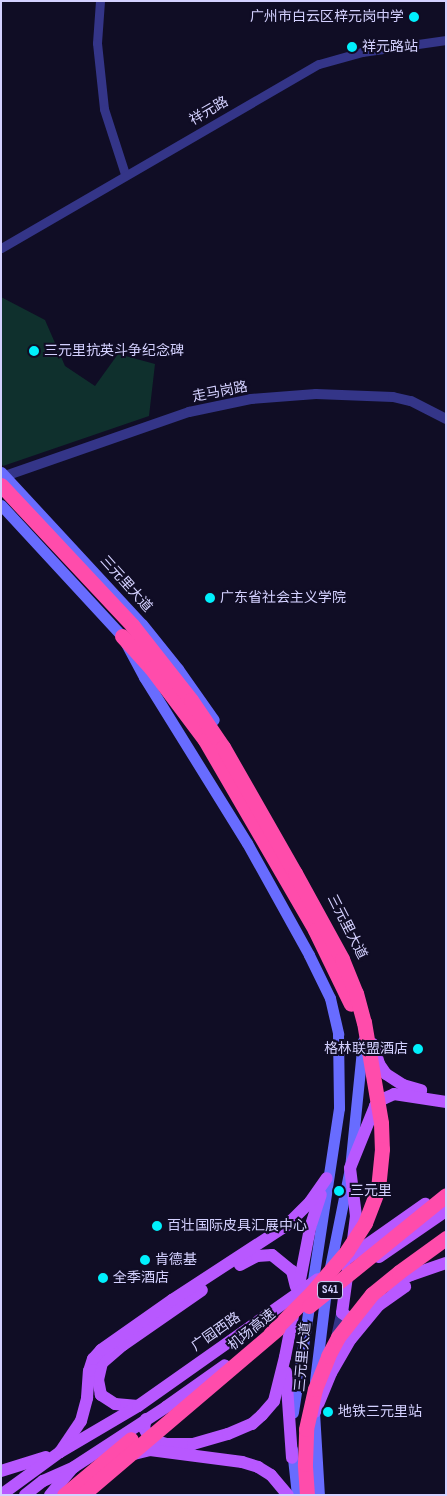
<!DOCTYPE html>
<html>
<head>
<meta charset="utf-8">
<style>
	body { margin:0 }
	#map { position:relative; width:447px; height:1496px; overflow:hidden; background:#100d25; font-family:"Sofia Sans Condensed","Noto Sans SC",sans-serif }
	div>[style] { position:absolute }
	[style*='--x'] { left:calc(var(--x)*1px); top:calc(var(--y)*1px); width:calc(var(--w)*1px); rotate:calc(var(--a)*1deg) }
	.green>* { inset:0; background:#0f302d }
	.minor>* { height:9px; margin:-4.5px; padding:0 4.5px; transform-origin:4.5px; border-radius:4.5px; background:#343588 }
	.tertiary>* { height:10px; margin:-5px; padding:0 5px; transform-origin:5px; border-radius:5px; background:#343588 }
	.secondary>* { height:11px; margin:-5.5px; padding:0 5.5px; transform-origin:5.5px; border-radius:5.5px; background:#686cff }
	.primary>* { height:12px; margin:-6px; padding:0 6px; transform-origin:6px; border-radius:6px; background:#b858ff }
	.motorway>* { height:15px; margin:-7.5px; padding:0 7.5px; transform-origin:7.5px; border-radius:7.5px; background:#ff4cab }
	.primary-bridge>* { height:12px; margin:-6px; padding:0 6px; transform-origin:6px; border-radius:6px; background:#b858ff }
	.motorway-bridge>* { height:15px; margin:-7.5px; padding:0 7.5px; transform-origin:7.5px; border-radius:7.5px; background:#ff4cab }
	.dots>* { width:14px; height:14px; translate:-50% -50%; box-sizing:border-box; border:2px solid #100d25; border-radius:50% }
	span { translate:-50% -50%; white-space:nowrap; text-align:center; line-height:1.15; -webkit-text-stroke:4px #100d25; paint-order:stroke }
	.shield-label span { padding:1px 4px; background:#100d25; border:1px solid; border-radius:4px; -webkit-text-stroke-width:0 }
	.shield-label { font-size:12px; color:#d4d1ff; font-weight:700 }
	.poi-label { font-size:14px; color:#d4d1ff }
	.right { translate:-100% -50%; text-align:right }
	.left { translate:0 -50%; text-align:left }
	.street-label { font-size:14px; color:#d4d1ff }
	.frame { position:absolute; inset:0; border:2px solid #d4d1ff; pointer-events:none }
</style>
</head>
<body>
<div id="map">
	<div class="green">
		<div style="clip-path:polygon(1px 297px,45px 320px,65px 366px,95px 386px,118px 354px,155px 364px,149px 416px,3px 466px,1px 463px)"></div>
	</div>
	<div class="minor">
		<div style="--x:100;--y:1;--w:42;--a:94.1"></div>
		<div style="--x:97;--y:43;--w:66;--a:83.9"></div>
		<div style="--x:104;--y:109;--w:68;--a:72.1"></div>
		<div style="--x:1;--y:248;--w:367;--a:-30.1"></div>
		<div style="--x:319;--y:64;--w:45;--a:-15.6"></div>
		<div style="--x:362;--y:52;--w:85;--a:-8.1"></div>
		<div style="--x:335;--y:1337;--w:30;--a:-78"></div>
	</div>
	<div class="tertiary">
		<div style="--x:5;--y:476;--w:195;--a:-19.2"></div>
		<div style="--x:189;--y:412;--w:63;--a:-11.8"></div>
		<div style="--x:251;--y:399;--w:65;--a:-4.4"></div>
		<div style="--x:316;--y:394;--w:77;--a:2.2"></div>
		<div style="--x:393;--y:397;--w:18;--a:13"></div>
		<div style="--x:411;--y:401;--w:39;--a:27"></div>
	</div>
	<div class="secondary">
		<div style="--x:1;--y:472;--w:207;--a:47.2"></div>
		<div style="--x:142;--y:624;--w:58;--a:51.3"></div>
		<div style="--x:178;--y:669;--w:62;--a:54.8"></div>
		<div style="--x:1;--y:505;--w:178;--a:47.3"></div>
		<div style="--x:122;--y:636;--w:47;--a:61.8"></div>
		<div style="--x:144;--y:677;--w:195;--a:58.2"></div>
		<div style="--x:247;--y:843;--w:128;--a:61"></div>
		<div style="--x:309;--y:955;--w:48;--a:64"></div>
		<div style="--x:330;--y:998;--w:37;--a:77"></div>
		<div style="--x:338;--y:1034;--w:74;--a:89.2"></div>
		<div style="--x:339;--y:1108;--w:308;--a:98.6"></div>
		<div style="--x:329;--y:1272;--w:106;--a:-78.6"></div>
		<div style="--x:350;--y:1168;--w:128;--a:-84.2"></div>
		<div style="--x:315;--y:1381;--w:92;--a:-83.1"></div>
		<div style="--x:314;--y:1412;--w:83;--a:86.6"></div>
		<div style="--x:292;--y:1449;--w:46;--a:83.8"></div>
	</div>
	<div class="primary">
		<div style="--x:373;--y:1044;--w:21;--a:73"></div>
		<div style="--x:379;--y:1064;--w:12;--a:55"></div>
		<div style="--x:386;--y:1074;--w:20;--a:33"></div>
		<div style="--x:403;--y:1085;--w:19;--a:16"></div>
		<div style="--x:353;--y:1240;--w:24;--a:-83"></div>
		<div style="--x:356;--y:1216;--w:48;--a:-97.1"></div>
		<div style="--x:350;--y:1168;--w:67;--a:-68"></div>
		<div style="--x:375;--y:1106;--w:11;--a:-41"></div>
		<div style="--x:383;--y:1099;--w:12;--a:-24"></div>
		<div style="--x:394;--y:1094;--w:53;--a:8.7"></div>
		<div style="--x:240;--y:1265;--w:19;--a:-28"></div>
		<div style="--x:257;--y:1256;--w:15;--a:-4"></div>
		<div style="--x:272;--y:1255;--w:26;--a:39"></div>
		<div style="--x:292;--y:1271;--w:16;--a:76"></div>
		<div style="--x:348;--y:1269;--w:44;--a:97.8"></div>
		<div style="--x:342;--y:1313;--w:11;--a:34"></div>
		<div style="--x:351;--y:1319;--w:9;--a:-18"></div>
		<div style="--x:390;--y:1286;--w:24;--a:-28"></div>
		<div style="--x:411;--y:1275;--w:37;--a:-19"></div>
		<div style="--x:286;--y:1372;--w:86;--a:86"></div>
		<div style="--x:138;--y:1406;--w:23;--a:-175"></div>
		<div style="--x:115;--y:1404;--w:17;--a:-147"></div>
		<div style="--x:101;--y:1395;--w:15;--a:-101"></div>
		<div style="--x:98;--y:1380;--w:17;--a:-77"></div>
		<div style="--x:102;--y:1363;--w:28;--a:-41"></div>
		<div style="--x:123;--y:1345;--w:96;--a:-34.8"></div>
		<div style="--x:315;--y:1412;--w:42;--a:-67.7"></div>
		<div style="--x:331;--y:1373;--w:39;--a:-60"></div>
		<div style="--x:351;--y:1339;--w:44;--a:-50.5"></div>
		<div style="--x:379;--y:1305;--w:32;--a:-35"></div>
		<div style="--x:146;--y:1419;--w:9;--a:103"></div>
		<div style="--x:144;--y:1428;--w:13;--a:61"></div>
		<div style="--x:150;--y:1439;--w:17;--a:17"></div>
		<div style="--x:166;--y:1444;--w:27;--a:0"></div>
		<div style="--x:193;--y:1444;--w:36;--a:-16"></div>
		<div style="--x:228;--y:1434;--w:26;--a:-23"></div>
		<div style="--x:252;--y:1424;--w:13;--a:-42"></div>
		<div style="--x:262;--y:1415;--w:18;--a:-49"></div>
		<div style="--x:274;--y:1401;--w:45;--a:-76"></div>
		<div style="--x:285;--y:1357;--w:131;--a:-79"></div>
		<div style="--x:310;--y:1228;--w:35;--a:-72"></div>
		<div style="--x:60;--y:1452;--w:37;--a:-56"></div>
		<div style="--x:81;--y:1421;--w:24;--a:-75"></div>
		<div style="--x:87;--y:1398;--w:27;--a:-86"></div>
		<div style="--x:89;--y:1371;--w:13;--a:-72"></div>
		<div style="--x:93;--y:1359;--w:12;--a:-48"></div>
		<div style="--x:101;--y:1350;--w:87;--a:-35.2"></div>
		<div style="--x:172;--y:1300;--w:137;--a:-33.1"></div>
		<div style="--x:287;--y:1225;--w:33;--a:-45"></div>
		<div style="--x:310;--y:1202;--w:29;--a:-55"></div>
		<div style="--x:130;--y:1455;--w:21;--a:-14"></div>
		<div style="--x:150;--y:1450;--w:93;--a:7.4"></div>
		<div style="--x:242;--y:1462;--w:17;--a:17"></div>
		<div style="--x:258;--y:1467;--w:15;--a:32"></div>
		<div style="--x:271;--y:1475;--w:26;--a:50"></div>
		<div style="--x:1;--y:1471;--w:47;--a:-17.3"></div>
		<div style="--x:1;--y:1495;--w:73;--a:-36.1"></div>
		<div style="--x:60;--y:1452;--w:91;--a:-30.5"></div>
		<div style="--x:25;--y:1495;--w:23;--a:-38"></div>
		<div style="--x:43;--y:1481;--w:34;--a:-24"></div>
		<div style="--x:74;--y:1467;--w:110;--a:-33.1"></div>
		<div style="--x:50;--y:1495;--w:34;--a:-50"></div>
	</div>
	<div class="motorway">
		<div style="--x:122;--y:636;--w:43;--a:47.8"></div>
		<div style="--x:151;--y:668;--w:90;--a:53.1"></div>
		<div style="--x:205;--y:740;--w:220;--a:59.9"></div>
		<div style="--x:315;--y:930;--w:82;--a:64.1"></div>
		<div style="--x:64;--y:1495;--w:87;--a:-39.9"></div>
	</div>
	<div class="primary-bridge">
		<div style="--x:379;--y:1257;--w:81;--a:-34.5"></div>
		<div style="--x:341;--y:1263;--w:103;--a:-35.1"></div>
		<div style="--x:138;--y:1406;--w:220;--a:-35.2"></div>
		<div style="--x:166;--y:1407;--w:72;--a:-35.4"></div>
	</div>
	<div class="motorway-bridge">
		<div style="--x:1;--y:485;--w:192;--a:46.9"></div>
		<div style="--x:132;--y:625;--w:95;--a:51.8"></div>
		<div style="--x:191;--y:700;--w:57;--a:55.8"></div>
		<div style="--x:223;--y:747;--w:145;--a:60.3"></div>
		<div style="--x:295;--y:873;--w:98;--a:61.3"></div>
		<div style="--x:342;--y:959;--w:37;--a:68"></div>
		<div style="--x:356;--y:993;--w:30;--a:75"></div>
		<div style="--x:364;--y:1022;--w:102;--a:80.4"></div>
		<div style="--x:381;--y:1123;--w:26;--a:88"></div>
		<div style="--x:382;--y:1149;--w:40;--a:95.7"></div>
		<div style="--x:378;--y:1189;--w:36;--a:111"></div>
		<div style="--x:365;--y:1223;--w:33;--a:123"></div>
		<div style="--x:347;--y:1251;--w:54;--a:130.5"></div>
		<div style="--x:312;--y:1292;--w:59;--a:135"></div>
		<div style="--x:309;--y:1306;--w:176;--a:-39"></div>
		<div style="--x:82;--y:1495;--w:257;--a:-40.4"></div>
		<div style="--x:307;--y:1495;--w:31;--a:-94"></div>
		<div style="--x:305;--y:1464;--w:35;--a:-88"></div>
		<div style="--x:306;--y:1429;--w:41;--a:-77.3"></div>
		<div style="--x:315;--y:1389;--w:35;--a:-68"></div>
		<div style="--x:328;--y:1356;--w:21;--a:-62"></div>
		<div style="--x:338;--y:1337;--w:55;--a:-51.7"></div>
		<div style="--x:372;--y:1294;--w:35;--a:-39"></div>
		<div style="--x:399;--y:1272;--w:58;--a:-35.9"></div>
	</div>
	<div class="dots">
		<div style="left:414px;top:17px;background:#00f0fc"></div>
		<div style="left:352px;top:47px;background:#00f0fc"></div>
		<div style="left:34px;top:351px;background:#00f0fc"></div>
		<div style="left:210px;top:598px;background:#00f0fc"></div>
		<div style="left:418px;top:1049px;background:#00f0fc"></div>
		<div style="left:339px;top:1191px;background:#00f0fc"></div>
		<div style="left:157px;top:1226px;background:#00f0fc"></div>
		<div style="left:145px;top:1260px;background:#00f0fc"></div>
		<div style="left:103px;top:1278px;background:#00f0fc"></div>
		<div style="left:328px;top:1412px;background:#00f0fc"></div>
	</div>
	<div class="shield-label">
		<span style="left:330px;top:1290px">S41</span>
	</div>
	<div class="poi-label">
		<span class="right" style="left:404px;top:17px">广州市白云区梓元岗中学</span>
		<span class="left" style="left:362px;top:47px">祥元路站</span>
		<span class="left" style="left:44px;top:351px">三元里抗英斗争纪念碑</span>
		<span class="left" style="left:220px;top:598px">广东省社会主义学院</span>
		<span class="right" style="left:408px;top:1049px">格林联盟酒店</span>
		<span class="left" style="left:350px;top:1191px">三元里</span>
		<span class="left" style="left:167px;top:1226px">百壮国际皮具汇展中心</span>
		<span class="left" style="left:155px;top:1260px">肯德基</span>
		<span class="left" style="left:113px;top:1278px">全季酒店</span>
		<span class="left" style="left:338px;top:1412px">地铁三元里站</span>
	</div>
	<div class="street-label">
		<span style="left:209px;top:111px;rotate:-30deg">祥元路</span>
		<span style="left:220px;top:392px;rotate:-11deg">走马岗路</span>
		<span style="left:126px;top:584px;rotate:48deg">三元里大道</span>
		<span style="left:347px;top:927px;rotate:63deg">三元里大道</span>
		<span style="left:252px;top:1330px;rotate:-39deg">机场高速</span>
		<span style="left:216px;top:1332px;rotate:-35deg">广园西路</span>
		<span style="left:303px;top:1357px;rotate:-85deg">三元里大道</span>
	</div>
	<div class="frame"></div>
</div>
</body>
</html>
